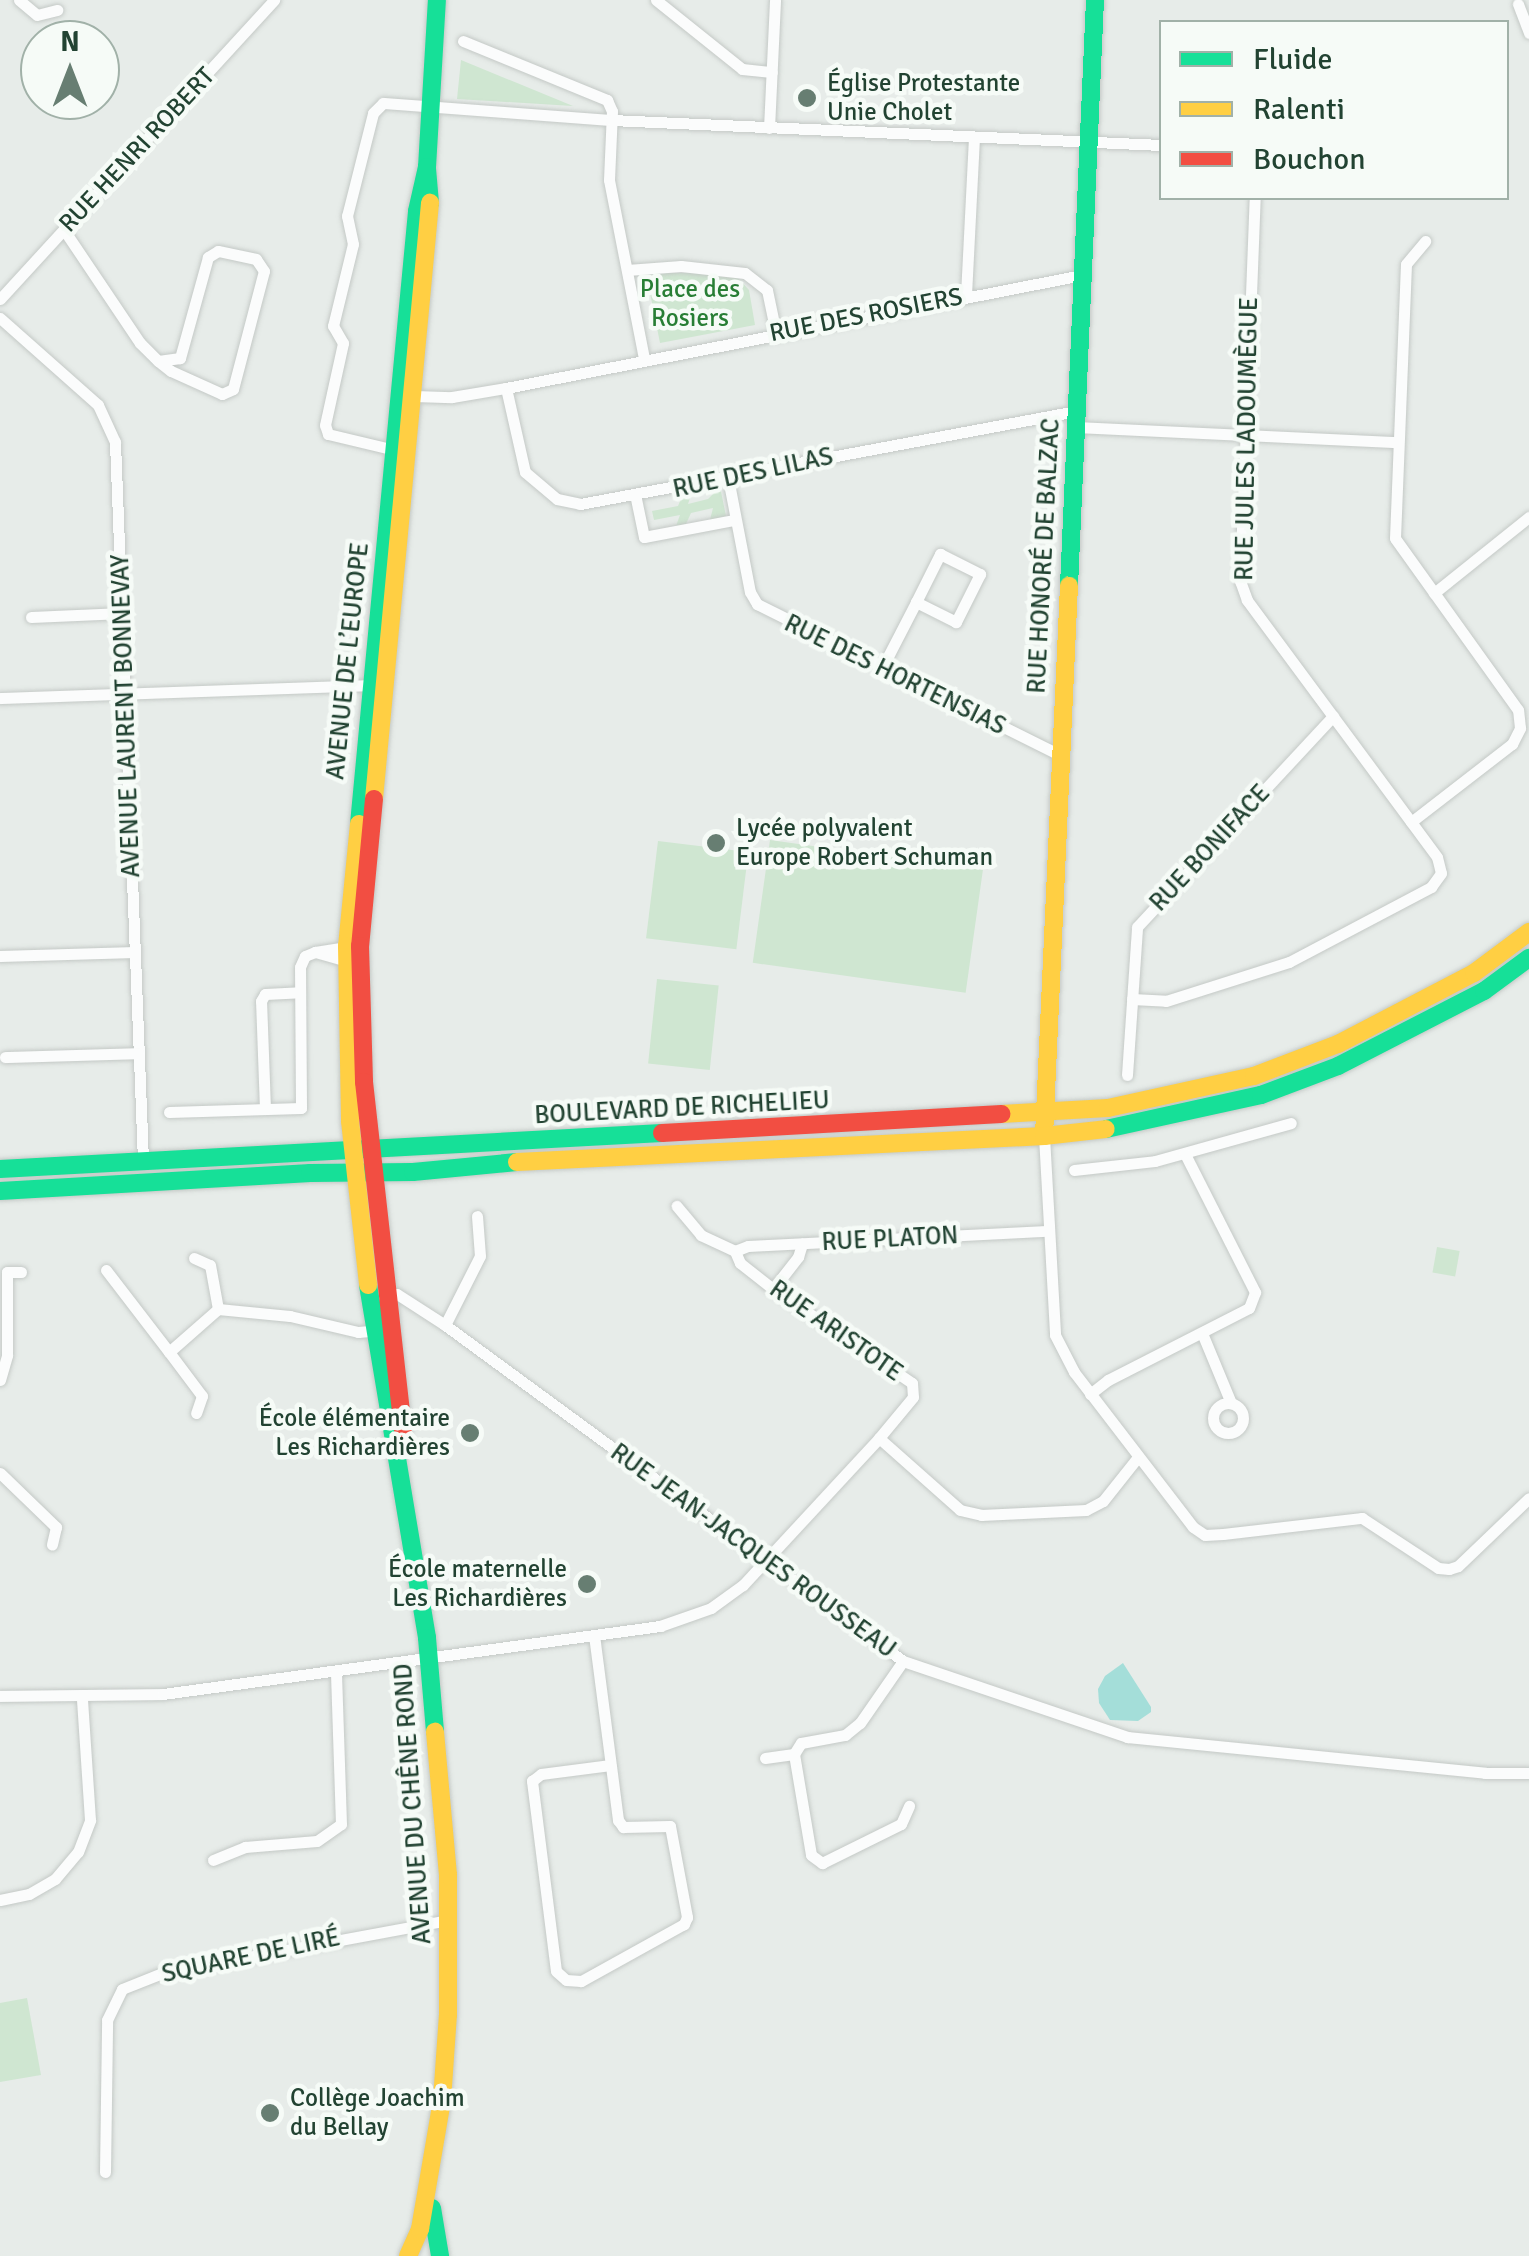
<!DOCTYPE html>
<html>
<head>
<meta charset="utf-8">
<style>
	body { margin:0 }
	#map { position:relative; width:1529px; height:2256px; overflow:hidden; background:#e7ece9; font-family:Signika,sans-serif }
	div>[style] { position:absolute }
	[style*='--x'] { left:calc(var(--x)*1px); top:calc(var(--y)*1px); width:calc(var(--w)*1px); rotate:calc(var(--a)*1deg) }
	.green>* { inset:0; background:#cfe6d1; transform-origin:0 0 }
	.water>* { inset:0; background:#a4ded9 }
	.roads { filter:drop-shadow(0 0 2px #c4c9c6) drop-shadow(0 0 2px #c4c9c6) }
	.street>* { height:11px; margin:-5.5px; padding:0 5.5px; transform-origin:5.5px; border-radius:5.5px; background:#fbfcfc }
	.street>.ring { margin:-5.5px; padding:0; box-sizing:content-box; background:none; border:11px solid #fbfcfc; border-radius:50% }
	.fast>* { height:18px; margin:-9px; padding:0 9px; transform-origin:9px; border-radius:9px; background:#16e098 }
	.slow>* { height:18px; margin:-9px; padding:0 9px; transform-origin:9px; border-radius:9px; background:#ffcf43 }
	.jam>* { height:18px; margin:-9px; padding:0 9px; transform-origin:9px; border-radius:9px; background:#f24e42 }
	.dots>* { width:28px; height:28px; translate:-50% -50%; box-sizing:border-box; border:5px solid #f6fbf7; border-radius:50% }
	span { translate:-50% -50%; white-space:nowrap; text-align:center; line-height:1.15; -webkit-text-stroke:9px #f6fbf7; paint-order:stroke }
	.poi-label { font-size:25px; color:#224332 }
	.left { translate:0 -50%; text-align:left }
	.right { translate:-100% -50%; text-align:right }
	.street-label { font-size:25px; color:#224332 }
	.park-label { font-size:25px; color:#287e35 }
	.legend { position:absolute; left:1159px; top:20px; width:350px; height:180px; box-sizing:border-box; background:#f6fbf7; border:2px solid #a1b1a8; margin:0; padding:12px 18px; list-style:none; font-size:30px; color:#224332 }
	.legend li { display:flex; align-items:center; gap:20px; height:50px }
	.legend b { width:50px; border:2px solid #a1b1a8 }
	.north { position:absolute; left:20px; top:20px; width:100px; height:100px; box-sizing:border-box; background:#f6fbf7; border:2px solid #a1b1a8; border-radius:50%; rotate:0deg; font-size:28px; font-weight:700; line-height:40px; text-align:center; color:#224332 }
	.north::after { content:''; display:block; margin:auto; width:35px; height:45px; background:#677e72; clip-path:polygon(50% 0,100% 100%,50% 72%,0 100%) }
</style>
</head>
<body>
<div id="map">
	<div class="green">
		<div style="clip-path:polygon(461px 60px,573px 106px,457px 99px)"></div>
		<div style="clip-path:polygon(646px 273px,719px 273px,738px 278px,749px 290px,755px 325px,660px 343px)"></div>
		<div style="clip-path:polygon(720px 487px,726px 516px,710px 520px,713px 508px,691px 513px,686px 524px,676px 526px,680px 515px,654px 520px,652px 511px,678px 506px,683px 494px,692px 492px,688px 504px,708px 499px)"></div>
		<div style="left:770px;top:840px;width:215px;height:124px;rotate:8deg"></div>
		<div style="left:658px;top:841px;width:91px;height:98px;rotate:7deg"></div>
		<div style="left:657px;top:979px;width:62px;height:85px;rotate:6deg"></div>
		<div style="left:1437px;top:1247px;width:23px;height:26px;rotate:10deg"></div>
		<div style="clip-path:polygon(27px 1998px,41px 2075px,0 2082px,0 2003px)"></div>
	</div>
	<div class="water">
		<div style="clip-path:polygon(1123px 1663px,1151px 1707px,1151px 1712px,1138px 1721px,1110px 1720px,1099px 1703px,1098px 1689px,1105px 1676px)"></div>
	</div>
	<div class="roads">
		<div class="street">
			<div style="--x:19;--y:0;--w:23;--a:40"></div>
			<div style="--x:37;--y:15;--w:21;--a:-14"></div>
			<div style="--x:656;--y:0;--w:110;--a:38.7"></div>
			<div style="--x:742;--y:69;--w:30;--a:6"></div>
			<div style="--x:1518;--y:4;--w:31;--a:69"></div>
			<div style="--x:463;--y:41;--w:156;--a:22.3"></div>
			<div style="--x:607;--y:100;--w:12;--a:66"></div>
			<div style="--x:612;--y:111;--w:69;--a:92.5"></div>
			<div style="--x:609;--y:180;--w:181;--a:78.9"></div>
			<div style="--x:769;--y:128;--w:128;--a:-87.3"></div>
			<div style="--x:64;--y:230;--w:136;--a:56.1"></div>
			<div style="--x:140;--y:343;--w:25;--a:45"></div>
			<div style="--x:158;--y:361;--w:16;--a:38"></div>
			<div style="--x:171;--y:371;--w:56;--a:24.3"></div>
			<div style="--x:222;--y:394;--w:12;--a:-24"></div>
			<div style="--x:233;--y:389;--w:122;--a:-75.3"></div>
			<div style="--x:264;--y:271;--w:14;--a:-124"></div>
			<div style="--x:256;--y:259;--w:39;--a:-168"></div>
			<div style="--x:218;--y:251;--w:12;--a:149"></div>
			<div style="--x:208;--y:257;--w:105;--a:105.5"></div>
			<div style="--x:180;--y:358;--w:22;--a:172"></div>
			<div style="--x:627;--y:270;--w:54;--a:-4.2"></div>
			<div style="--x:681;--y:266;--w:64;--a:6.2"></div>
			<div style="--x:745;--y:273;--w:28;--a:38"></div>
			<div style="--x:767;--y:290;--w:44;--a:78.2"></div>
			<div style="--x:966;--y:295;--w:156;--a:-87.1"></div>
			<div style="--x:0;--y:299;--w:406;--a:-47.5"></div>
			<div style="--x:0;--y:318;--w:131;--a:41.6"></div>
			<div style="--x:98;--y:405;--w:41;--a:65.3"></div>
			<div style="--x:115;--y:442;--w:721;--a:87.77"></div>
			<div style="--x:506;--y:388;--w:86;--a:77.3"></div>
			<div style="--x:525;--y:472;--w:42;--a:40.2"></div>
			<div style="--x:557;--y:499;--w:24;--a:12"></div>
			<div style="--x:580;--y:504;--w:505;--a:-10.62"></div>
			<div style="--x:414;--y:396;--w:38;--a:2"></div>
			<div style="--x:452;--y:397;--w:55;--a:-9.5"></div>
			<div style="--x:506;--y:388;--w:587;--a:-11.1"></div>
			<div style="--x:1076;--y:427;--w:322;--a:2.7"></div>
			<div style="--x:395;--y:450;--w:69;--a:-166.6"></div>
			<div style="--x:328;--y:434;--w:9;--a:-108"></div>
			<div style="--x:325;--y:425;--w:84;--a:-77.6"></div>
			<div style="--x:343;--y:343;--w:20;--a:-120"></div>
			<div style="--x:333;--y:326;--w:84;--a:-76.3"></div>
			<div style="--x:353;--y:244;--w:29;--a:-102"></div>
			<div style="--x:347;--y:216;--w:106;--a:-75.8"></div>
			<div style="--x:373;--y:113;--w:14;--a:-45"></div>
			<div style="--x:383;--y:103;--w:229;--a:4.3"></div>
			<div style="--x:611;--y:120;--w:552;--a:2.6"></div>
			<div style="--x:728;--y:478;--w:116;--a:79.1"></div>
			<div style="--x:750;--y:592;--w:14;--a:60"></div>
			<div style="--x:757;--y:604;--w:339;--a:26.5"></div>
			<div style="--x:635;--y:494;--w:44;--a:78.2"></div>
			<div style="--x:644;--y:537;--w:92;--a:-10.7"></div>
			<div style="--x:1434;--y:593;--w:122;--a:-38.7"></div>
			<div style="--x:31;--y:617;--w:92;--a:-2.5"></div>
			<div style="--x:882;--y:668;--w:74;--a:-62.7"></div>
			<div style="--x:916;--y:602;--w:54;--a:-63.4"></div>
			<div style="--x:940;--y:554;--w:45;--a:26.6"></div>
			<div style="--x:980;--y:574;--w:54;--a:116.6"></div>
			<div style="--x:956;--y:622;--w:45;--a:-153.4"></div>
			<div style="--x:0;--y:698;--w:375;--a:-2"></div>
			<div style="--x:1411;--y:822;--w:128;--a:-37.7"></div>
			<div style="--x:1512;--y:744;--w:18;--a:-63"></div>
			<div style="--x:1520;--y:728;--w:18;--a:-96"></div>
			<div style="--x:1518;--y:710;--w:211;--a:-125.6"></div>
			<div style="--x:1395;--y:538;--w:274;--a:-87.7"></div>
			<div style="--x:1406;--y:264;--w:30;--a:-50"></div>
			<div style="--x:0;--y:956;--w:135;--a:-1.7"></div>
			<div style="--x:347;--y:961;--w:33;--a:-164"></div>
			<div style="--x:315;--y:952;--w:37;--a:-9"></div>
			<div style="--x:1132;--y:999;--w:34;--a:3"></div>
			<div style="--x:1166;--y:1001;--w:129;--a:-17.6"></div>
			<div style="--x:1289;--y:962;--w:161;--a:-27.8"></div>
			<div style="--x:1431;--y:887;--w:17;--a:-54"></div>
			<div style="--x:1441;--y:873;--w:16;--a:-104"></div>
			<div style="--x:1437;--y:857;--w:320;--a:-126.5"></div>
			<div style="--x:1247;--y:600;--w:20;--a:-110"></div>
			<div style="--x:1240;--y:581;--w:383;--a:-87.8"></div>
			<div style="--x:5;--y:1057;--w:133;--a:-1.7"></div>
			<div style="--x:1127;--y:1075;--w:148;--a:-86.1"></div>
			<div style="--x:1137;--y:927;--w:288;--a:-47.1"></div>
			<div style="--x:265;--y:1109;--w:108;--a:-92.1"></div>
			<div style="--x:261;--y:1001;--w:8;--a:-60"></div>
			<div style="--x:265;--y:994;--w:35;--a:-3"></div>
			<div style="--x:169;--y:1112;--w:132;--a:-1.7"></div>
			<div style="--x:301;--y:1108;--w:141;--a:-90.4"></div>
			<div style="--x:300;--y:967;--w:12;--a:-66"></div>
			<div style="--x:305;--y:956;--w:11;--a:-22"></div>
			<div style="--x:1044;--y:1136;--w:199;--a:86.8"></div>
			<div style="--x:1055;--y:1335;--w:42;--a:62.8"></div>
			<div style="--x:1074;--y:1372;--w:195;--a:52.5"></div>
			<div style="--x:1193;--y:1527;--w:14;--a:34"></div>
			<div style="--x:1205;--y:1535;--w:18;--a:-3"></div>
			<div style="--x:1223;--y:1534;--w:140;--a:-6.6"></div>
			<div style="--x:1362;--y:1518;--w:91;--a:33.3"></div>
			<div style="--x:1438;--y:1568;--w:11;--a:5"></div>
			<div style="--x:1449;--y:1569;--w:9;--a:-18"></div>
			<div style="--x:1458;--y:1566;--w:98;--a:-43.8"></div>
			<div style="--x:1074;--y:1170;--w:81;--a:-6.3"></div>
			<div style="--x:1155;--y:1161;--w:141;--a:-15.6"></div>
			<div style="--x:735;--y:1251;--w:14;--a:-21"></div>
			<div style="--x:748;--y:1246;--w:299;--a:-2.9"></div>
			<div style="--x:194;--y:1258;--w:17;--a:24"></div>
			<div style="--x:210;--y:1265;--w:45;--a:79.7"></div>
			<div style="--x:218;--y:1309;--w:72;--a:5.6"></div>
			<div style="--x:290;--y:1316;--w:70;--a:13.2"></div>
			<div style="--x:358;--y:1332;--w:21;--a:-5"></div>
			<div style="--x:106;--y:1270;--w:103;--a:52.5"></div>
			<div style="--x:169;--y:1352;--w:65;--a:-41.3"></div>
			<div style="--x:773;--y:1289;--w:41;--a:-52"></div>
			<div style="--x:798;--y:1257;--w:14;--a:-73"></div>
			<div style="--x:384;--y:1297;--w:13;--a:-13"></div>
			<div style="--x:397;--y:1294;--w:57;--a:32.9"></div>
			<div style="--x:445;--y:1325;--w:568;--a:36.26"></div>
			<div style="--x:903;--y:1661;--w:237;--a:18.7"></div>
			<div style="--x:1127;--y:1737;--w:360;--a:5.7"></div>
			<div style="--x:1485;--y:1773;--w:44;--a:0"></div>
			<div style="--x:445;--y:1325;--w:77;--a:-63.1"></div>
			<div style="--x:480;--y:1256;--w:40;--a:-94.3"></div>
			<div style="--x:1202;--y:1333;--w:76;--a:67.5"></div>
			<div style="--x:169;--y:1352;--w:55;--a:53.1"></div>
			<div style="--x:202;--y:1396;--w:18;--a:109"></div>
			<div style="--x:0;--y:1380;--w:26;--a:-74"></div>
			<div style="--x:7;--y:1355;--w:83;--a:-90"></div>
			<div style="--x:7;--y:1272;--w:14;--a:0"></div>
			<div style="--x:1090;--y:1394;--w:23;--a:-38"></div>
			<div style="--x:1108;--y:1380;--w:158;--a:-27.1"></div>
			<div style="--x:1249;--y:1308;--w:17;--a:-69"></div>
			<div style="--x:1255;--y:1292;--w:155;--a:-116.9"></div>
			<div class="ring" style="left:1213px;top:1403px;width:19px;height:19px"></div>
			<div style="--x:879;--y:1438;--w:108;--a:41.6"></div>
			<div style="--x:960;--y:1510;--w:22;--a:13"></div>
			<div style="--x:981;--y:1515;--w:105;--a:-2.7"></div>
			<div style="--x:1086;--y:1510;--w:19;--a:-28"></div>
			<div style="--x:1103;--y:1501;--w:56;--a:-51.5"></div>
			<div style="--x:0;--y:1473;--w:78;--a:44"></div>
			<div style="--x:56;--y:1527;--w:18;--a:103"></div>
			<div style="--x:594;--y:1635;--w:187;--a:82.6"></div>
			<div style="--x:618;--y:1820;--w:9;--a:54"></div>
			<div style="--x:623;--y:1827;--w:47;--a:-1.2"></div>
			<div style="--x:670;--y:1826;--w:93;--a:79.4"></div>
			<div style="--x:687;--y:1917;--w:8;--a:113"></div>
			<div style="--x:684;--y:1924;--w:118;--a:151"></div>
			<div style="--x:581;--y:1981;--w:15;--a:-176"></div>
			<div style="--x:566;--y:1980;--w:13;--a:-138"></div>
			<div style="--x:556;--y:1971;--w:192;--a:-97.2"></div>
			<div style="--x:532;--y:1781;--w:11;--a:-38"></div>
			<div style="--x:541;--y:1774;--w:70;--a:-7.4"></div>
			<div style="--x:0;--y:1696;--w:163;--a:-0.7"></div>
			<div style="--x:163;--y:1694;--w:502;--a:-7.79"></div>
			<div style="--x:660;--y:1626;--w:54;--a:-19.4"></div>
			<div style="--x:711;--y:1608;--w:39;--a:-36"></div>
			<div style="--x:743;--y:1585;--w:200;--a:-47.2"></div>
			<div style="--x:879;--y:1438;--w:53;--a:-50.3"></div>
			<div style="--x:913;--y:1397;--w:14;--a:-94"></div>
			<div style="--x:912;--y:1383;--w:168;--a:-145.9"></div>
			<div style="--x:773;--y:1289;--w:42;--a:-141.8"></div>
			<div style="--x:740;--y:1263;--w:13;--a:-113"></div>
			<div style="--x:735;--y:1251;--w:38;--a:-155"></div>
			<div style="--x:701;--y:1235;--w:38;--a:-130"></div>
			<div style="--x:794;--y:1754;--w:102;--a:80.4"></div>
			<div style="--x:811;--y:1855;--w:14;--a:36"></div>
			<div style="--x:822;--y:1863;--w:88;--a:-26.3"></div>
			<div style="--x:901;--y:1824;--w:20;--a:-66"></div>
			<div style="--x:765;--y:1758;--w:29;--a:-8"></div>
			<div style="--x:794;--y:1754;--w:13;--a:-58"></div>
			<div style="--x:801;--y:1743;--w:45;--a:-10.3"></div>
			<div style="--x:845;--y:1735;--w:19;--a:-39"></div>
			<div style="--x:860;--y:1723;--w:75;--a:-55.3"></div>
			<div style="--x:213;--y:1860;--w:35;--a:-22"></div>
			<div style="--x:245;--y:1847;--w:72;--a:-4.8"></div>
			<div style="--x:317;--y:1841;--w:29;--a:-35"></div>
			<div style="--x:341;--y:1824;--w:151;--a:-91.9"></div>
			<div style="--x:0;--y:1900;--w:30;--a:-12"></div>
			<div style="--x:29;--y:1894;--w:30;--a:-30"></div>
			<div style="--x:55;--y:1879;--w:35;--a:-50"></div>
			<div style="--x:78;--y:1852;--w:34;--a:-69"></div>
			<div style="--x:90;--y:1820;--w:122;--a:-93.8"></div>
			<div style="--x:105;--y:2172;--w:152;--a:-89.2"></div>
			<div style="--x:107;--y:2020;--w:34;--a:-64"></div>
			<div style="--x:122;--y:1989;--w:43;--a:-21.8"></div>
			<div style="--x:162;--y:1973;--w:292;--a:-10.5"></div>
		</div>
		<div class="fast">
			<div style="--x:430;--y:203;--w:36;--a:-95"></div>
			<div style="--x:427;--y:167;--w:167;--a:-86.6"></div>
			<div style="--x:1069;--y:586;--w:587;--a:-87.46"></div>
			<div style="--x:359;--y:824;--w:616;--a:-84.59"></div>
			<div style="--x:417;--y:211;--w:45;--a:-77.2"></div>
			<div style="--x:1106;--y:1129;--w:159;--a:-12.4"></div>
			<div style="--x:1261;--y:1095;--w:82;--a:-20.6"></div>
			<div style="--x:1338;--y:1066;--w:164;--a:-27.2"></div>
			<div style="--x:1484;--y:991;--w:56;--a:-36.3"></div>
			<div style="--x:0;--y:1169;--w:663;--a:-3.11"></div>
			<div style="--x:0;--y:1191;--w:311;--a:-3.3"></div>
			<div style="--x:310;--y:1173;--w:103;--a:-0.6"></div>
			<div style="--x:413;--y:1172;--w:104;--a:-5.5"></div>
			<div style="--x:368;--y:1285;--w:358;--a:80.5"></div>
			<div style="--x:427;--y:1638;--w:94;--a:85.1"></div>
			<div style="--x:432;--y:2208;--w:49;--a:80.5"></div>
		</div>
		<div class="slow">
			<div style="--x:374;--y:799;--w:599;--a:-84.63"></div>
			<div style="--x:359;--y:824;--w:123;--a:95.6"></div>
			<div style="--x:347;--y:946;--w:175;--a:89"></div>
			<div style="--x:350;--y:1121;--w:165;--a:83.7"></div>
			<div style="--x:1001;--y:1114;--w:107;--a:-3.2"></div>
			<div style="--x:1108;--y:1108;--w:149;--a:-12.4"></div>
			<div style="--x:1254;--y:1076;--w:90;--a:-20.9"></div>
			<div style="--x:1338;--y:1044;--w:153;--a:-27.6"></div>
			<div style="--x:1474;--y:973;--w:69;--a:-36.7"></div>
			<div style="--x:1044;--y:1136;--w:551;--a:-87.4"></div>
			<div style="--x:517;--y:1162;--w:528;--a:-2.82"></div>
			<div style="--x:1044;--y:1136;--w:62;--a:-6.4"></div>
			<div style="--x:408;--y:2256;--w:30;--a:-66"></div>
			<div style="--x:420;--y:2229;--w:131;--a:-80.3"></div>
			<div style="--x:442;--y:2100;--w:85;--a:-86"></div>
			<div style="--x:448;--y:2015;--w:140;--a:-90"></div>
			<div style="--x:448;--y:1875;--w:144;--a:-95.2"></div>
		</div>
		<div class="jam">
			<div style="--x:374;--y:799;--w:148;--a:95.4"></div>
			<div style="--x:360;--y:946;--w:136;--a:88.3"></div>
			<div style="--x:364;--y:1082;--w:350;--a:83.6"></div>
			<div style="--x:662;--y:1133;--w:340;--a:-3.2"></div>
		</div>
	</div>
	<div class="dots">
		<div style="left:807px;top:98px;background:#677e72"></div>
		<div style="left:716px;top:843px;background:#677e72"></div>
		<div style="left:470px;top:1433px;background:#677e72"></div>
		<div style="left:587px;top:1584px;background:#677e72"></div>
		<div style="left:270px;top:2113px;background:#677e72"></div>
	</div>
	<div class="poi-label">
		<span class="left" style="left:827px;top:98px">Église Protestante<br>Unie Cholet</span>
		<span class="left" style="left:736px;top:843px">Lycée polyvalent<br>Europe Robert Schuman</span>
		<span class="right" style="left:450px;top:1433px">École élémentaire<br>Les Richardières</span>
		<span class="right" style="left:567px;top:1584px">École maternelle<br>Les Richardières</span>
		<span class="left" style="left:290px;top:2113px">Collège Joachim<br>du Bellay</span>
	</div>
	<div class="street-label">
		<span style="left:137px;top:150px;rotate:-47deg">RUE HENRI ROBERT</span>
		<span style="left:866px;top:315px;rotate:-11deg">RUE DES ROSIERS</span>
		<span style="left:1247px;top:439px;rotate:-89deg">RUE JULES LADOUMÈGUE</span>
		<span style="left:753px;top:473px;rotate:-12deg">RUE DES LILAS</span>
		<span style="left:1044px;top:556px;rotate:-87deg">RUE HONORÉ DE BALZAC</span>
		<span style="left:348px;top:661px;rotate:-84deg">AVENUE DE L’EUROPE</span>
		<span style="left:895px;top:675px;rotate:26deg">RUE DES HORTENSIAS</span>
		<span style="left:126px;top:716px;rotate:-92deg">AVENUE LAURENT BONNEVAY</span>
		<span style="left:1210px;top:848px;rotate:-47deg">RUE BONIFACE</span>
		<span style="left:682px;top:1108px;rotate:-3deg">BOULEVARD DE RICHELIEU</span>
		<span style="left:890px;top:1239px;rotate:-3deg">RUE PLATON</span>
		<span style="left:836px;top:1331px;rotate:35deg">RUE ARISTOTE</span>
		<span style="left:753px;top:1551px;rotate:36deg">RUE JEAN-JACQUES ROUSSEAU</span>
		<span style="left:413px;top:1804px;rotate:-94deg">AVENUE DU CHÊNE ROND</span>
		<span style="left:251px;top:1956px;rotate:-12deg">SQUARE DE LIRÉ</span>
	</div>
	<div class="park-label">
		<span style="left:690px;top:304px">Place des<br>Rosiers</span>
	</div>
	<ul class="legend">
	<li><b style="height:12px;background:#16e098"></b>Fluide</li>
	<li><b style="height:12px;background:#ffcf43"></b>Ralenti</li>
	<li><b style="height:12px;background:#f24e42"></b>Bouchon</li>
	</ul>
	<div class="north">N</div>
</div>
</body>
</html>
